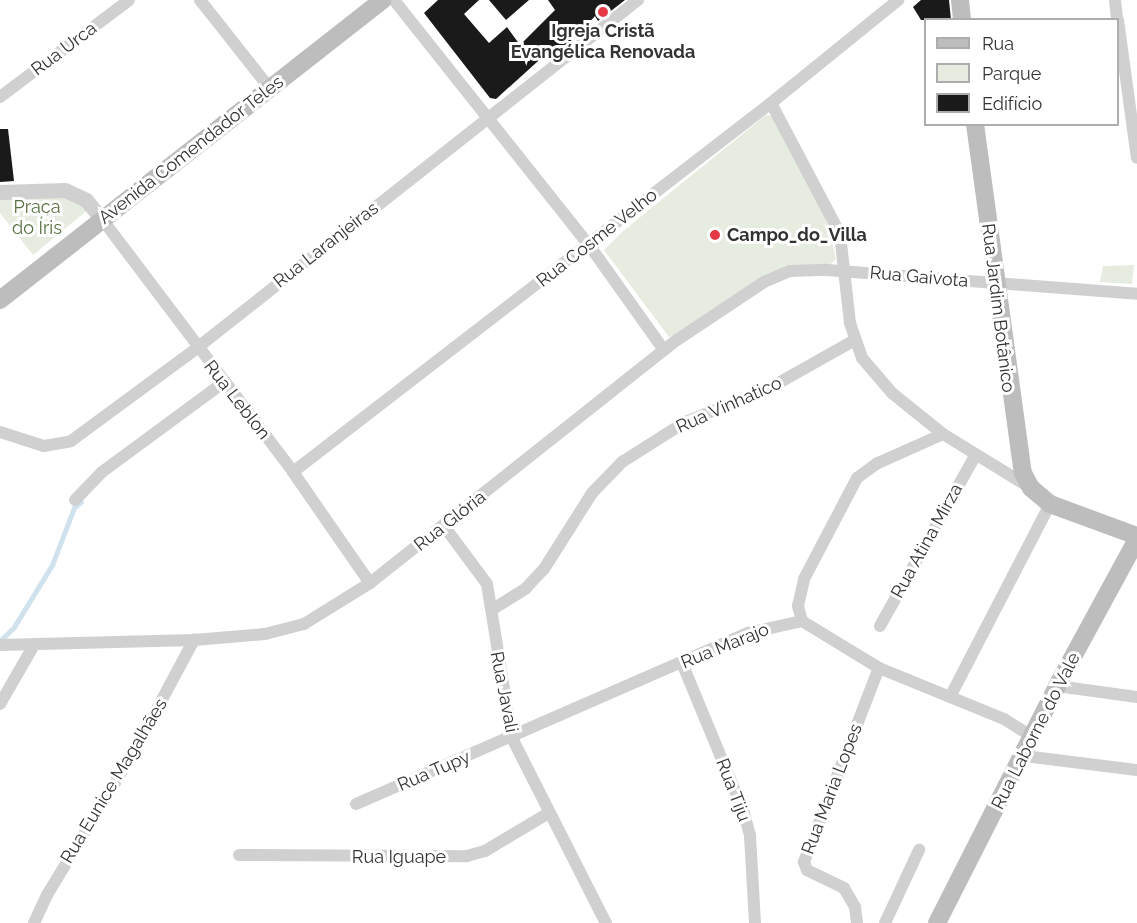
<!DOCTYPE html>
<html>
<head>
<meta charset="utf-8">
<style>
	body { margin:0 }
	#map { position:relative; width:1137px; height:923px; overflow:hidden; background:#fff; font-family:Raleway,sans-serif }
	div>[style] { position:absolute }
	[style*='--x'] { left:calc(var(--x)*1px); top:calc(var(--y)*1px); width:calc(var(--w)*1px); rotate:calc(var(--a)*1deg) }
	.green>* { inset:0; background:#e6ecdf }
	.stream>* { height:4.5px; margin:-2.25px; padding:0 2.25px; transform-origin:2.25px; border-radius:2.25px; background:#cfe2ee }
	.building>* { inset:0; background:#1a1a1a }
	.minor>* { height:12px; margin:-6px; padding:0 6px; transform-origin:6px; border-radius:6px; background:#d0d0d0 }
	.tertiary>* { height:15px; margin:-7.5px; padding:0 7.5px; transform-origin:7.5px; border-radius:7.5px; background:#d0d0d0 }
	.secondary>* { height:18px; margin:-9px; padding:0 9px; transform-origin:9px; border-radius:9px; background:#bdbdbd }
	.dots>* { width:16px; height:16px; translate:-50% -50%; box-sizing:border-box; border:3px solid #fff; border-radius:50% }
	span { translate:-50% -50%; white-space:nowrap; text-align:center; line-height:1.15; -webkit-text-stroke:6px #fff; paint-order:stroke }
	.poi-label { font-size:18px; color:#333; font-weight:700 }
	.left { translate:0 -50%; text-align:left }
	.street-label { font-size:18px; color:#333 }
	.park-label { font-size:18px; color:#56703f }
	.legend { position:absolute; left:924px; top:18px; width:195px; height:108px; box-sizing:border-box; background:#fff; border:2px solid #adadad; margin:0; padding:8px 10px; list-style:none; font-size:18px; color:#333 }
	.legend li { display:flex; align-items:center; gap:12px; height:30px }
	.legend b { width:30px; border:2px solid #adadad }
</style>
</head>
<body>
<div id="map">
	<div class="green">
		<div style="clip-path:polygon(766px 115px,773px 116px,826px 218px,836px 259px,829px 266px,785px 275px,669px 337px,604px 250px,623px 231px)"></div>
		<div style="clip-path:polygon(66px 194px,90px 208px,33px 255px,0 213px,0 196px)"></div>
		<div style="clip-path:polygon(1134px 265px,1132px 284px,1100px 282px,1103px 266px)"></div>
	</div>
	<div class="stream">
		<div style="--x:0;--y:641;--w:20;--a:-45"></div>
		<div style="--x:14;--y:627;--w:73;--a:-58.5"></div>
		<div style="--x:52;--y:565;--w:61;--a:-68.9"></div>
		<div style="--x:74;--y:508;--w:9;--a:-41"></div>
	</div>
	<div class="building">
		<div style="clip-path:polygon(438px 0,479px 0,464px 14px,489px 43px,507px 27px,520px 45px,555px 10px,548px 0,625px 0,598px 21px,595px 16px,576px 37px,550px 56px,547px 53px,496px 99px,490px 98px,424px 13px)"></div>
		<div style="clip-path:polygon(489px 0,529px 0,506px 20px)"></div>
		<div style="clip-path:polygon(921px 0,949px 0,951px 20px,921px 20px,913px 7px)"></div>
		<div style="clip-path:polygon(0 129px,8px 129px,14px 181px,0 182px)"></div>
	</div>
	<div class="minor">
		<div style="--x:200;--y:0;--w:115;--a:51.7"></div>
		<div style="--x:394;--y:0;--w:313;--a:51.5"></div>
		<div style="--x:589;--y:245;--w:129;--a:54.5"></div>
		<div style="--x:1115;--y:0;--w:20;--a:84"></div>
		<div style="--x:1118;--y:20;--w:139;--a:82.2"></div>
		<div style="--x:0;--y:97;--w:161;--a:-36.9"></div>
		<div style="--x:771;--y:103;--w:148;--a:62.2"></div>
		<div style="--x:840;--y:234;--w:90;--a:83.6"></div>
		<div style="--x:850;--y:323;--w:37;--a:71"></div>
		<div style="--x:862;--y:358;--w:46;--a:49.4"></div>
		<div style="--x:892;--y:393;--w:65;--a:38.8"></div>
		<div style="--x:943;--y:434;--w:101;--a:31.6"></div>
		<div style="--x:102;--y:219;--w:317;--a:52.9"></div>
		<div style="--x:293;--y:472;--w:135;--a:55.3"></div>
		<div style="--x:0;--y:432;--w:46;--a:17.7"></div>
		<div style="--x:44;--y:446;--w:27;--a:-10"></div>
		<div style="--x:71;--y:441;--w:157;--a:-36.4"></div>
		<div style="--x:197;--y:348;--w:562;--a:-38.28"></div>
		<div style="--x:293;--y:472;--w:604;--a:-37.67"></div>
		<div style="--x:771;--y:103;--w:164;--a:-39"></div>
		<div style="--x:75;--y:500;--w:39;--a:-46"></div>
		<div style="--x:102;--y:472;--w:152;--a:-36.4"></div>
		<div style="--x:444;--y:526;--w:72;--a:53.4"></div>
		<div style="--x:487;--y:584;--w:156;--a:80.8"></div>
		<div style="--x:512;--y:738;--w:208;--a:63.1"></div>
		<div style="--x:493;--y:609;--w:39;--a:-32"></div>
		<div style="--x:526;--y:588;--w:26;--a:-47"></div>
		<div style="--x:544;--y:569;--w:90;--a:-57.7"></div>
		<div style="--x:592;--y:493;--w:43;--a:-45.9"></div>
		<div style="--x:622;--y:462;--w:75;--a:-32.4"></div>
		<div style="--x:685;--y:422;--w:87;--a:-21.6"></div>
		<div style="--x:766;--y:390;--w:100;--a:-29.4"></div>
		<div style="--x:802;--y:621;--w:16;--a:-105"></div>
		<div style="--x:798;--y:606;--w:28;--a:-77"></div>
		<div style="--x:804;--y:579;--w:114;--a:-62.3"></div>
		<div style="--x:857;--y:478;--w:26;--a:-36"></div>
		<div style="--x:878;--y:463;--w:71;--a:-24"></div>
		<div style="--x:880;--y:626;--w:195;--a:-60.8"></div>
		<div style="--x:0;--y:645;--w:194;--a:-1.5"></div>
		<div style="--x:194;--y:640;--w:71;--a:-4.8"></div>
		<div style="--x:265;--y:634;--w:40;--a:-14.4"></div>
		<div style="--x:304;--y:624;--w:78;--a:-31.8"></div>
		<div style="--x:370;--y:583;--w:392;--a:-38.4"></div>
		<div style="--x:677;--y:340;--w:105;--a:-33.7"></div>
		<div style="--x:764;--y:282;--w:28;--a:-23"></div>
		<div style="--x:790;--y:271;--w:37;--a:-2"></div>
		<div style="--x:827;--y:270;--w:311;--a:4.4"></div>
		<div style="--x:682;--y:663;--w:162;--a:67.5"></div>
		<div style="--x:744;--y:813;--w:24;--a:75"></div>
		<div style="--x:750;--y:836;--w:87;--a:86.7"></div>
		<div style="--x:1057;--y:686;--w:81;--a:7.8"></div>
		<div style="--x:950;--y:697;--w:217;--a:-62.6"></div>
		<div style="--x:0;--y:704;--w:68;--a:-60"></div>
		<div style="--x:1024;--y:756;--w:114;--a:7.1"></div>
		<div style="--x:356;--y:804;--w:428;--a:-23.6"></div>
		<div style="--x:748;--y:633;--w:55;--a:-12.5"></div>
		<div style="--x:802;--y:621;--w:90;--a:31.4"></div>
		<div style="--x:879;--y:668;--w:135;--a:22.2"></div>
		<div style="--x:1004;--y:719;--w:34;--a:32"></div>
		<div style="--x:239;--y:855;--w:228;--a:0.3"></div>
		<div style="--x:467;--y:856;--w:19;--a:-16"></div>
		<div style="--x:485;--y:851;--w:72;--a:-30.8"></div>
		<div style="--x:34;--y:923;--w:31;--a:-65"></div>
		<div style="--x:47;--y:895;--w:172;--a:-58.8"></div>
		<div style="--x:136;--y:748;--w:123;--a:-61.8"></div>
		<div style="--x:857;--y:923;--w:16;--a:-97"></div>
		<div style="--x:855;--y:907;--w:22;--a:-120"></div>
		<div style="--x:844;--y:888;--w:41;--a:-154.1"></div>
		<div style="--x:807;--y:870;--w:9;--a:-111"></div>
		<div style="--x:804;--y:862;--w:208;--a:-68.9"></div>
		<div style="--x:885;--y:923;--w:81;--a:-65"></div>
	</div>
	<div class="tertiary">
		<div style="--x:0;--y:192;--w:65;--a:-1.8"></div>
		<div style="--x:65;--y:190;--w:23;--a:25"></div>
		<div style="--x:86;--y:200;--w:25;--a:50"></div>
	</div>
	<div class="secondary">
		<div style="--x:960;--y:0;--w:20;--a:84"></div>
		<div style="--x:975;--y:124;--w:352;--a:82.2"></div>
		<div style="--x:1023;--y:473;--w:17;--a:62"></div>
		<div style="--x:1031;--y:488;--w:25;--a:40"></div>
		<div style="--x:1050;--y:504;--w:93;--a:20.2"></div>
		<div style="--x:0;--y:300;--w:486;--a:-38.1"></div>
		<div style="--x:937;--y:923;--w:266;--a:-63.1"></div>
		<div style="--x:1057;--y:686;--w:167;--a:-61.4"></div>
	</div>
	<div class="dots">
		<div style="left:603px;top:12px;background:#e63946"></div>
		<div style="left:715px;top:235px;background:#e63946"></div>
	</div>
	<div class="poi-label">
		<span style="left:603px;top:42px">Igreja Cristã<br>Evangélica Renovada</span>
		<span class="left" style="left:727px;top:235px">Campo_do_Villa</span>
	</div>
	<div class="street-label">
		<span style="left:64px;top:49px;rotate:-37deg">Rua Urca</span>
		<span style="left:191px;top:150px;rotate:-38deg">Avenida Comendador Teles</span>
		<span style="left:597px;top:238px;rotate:-38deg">Rua Cosme Velho</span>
		<span style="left:326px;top:245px;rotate:-38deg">Rua Laranjeiras</span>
		<span style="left:919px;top:277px;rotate:5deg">Rua Gaivota</span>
		<span style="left:998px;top:308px;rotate:83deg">Rua Jardim Botânico</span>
		<span style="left:237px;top:400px;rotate:52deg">Rua Leblon</span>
		<span style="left:729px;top:405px;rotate:-24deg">Rua Vinhatico</span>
		<span style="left:450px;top:521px;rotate:-38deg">Rua Glória</span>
		<span style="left:927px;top:541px;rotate:-61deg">Rua Atina Mirza</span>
		<span style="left:725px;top:646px;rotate:-22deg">Rua Marajo</span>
		<span style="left:504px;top:692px;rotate:79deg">Rua Javali</span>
		<span style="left:1036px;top:731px;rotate:-63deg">Rua Laborne do Vale</span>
		<span style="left:434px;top:771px;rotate:-23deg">Rua Tupy</span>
		<span style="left:114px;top:781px;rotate:-59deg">Rua Eunice Magalhães</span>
		<span style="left:832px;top:789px;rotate:-69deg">Rua Maria Lopes</span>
		<span style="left:733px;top:790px;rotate:69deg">Rua Tiju</span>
		<span style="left:399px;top:857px">Rua Iguape</span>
	</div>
	<div class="park-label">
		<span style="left:37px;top:218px">Praça<br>do Íris</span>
	</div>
	<ul class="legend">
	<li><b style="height:8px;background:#bdbdbd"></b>Rua</li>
	<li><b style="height:16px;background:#e6ecdf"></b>Parque</li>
	<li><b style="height:16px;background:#1a1a1a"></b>Edifício</li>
	</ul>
</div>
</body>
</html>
